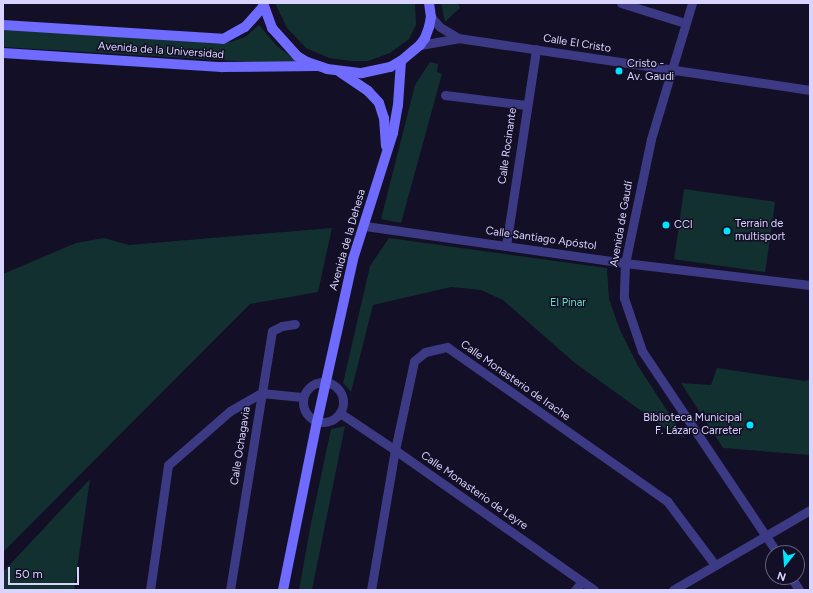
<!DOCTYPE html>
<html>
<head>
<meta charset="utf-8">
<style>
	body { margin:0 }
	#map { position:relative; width:813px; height:593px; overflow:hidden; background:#130f26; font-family:Figtree,sans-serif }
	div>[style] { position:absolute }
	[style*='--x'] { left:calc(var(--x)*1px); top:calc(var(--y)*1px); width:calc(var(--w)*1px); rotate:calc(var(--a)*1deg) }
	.green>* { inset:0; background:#12302f; transform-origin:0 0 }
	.street>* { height:9px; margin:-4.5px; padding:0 4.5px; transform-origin:4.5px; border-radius:4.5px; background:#3d3a85 }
	.street>.ring { margin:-4.5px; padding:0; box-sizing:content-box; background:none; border:9px solid #3d3a85; border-radius:50% }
	.secondary>* { height:10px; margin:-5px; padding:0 5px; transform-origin:5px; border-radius:5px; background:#6f6bff }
	.dots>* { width:11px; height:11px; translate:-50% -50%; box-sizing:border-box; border:2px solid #130f26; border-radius:50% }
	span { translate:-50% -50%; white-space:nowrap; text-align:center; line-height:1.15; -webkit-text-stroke:3px #130f26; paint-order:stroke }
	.street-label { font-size:11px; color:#d9d4ff }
	.poi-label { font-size:11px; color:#d9d4ff }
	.left { translate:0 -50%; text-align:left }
	.right { translate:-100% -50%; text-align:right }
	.park-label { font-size:11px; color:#5fe0c0 }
	.frame { position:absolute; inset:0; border:4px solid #d9d4ff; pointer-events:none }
	.north { position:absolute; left:765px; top:545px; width:40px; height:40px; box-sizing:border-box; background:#130f26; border:1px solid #625e7d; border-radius:50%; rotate:197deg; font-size:11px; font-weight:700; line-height:16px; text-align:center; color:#d9d4ff }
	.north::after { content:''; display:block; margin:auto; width:14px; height:18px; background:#00e5ff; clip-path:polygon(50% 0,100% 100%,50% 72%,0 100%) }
	.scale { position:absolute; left:8px; top:567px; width:71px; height:18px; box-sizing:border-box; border:2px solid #d9d4ff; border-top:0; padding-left:5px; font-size:12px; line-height:14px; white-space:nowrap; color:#d9d4ff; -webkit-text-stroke:3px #130f26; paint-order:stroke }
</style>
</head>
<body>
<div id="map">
	<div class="green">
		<div style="clip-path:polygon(275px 3px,415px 3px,416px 25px,409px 39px,390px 53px,368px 61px,351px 61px,329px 58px,306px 48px,287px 28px)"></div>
		<div style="clip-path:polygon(441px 3px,458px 3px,460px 8px,445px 22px)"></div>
		<div style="clip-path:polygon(259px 25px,277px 46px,302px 65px,3px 47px,3px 29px,231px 42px,245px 37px)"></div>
		<div style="clip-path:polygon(430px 62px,438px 64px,437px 72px,442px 74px,401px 223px,381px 219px,415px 85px)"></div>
		<div style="left:684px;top:189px;width:92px;height:71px;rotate:8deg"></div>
		<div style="clip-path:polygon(332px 228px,318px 292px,250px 304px,3px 552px,3px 274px,76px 243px,104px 238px,129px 245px)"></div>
		<div style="clip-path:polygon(389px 238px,607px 268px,609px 299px,620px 330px,638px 366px,685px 438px,669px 431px,575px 363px,503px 300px,481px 290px,451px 287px,373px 305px,351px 392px,343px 383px,370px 266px)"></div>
		<div style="clip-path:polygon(717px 368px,805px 381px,810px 379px,810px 455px,723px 448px,681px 383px,711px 385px)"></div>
		<div style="clip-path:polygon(345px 426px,312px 590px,299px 590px,311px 523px,331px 429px)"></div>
		<div style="clip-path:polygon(90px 479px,74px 590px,3px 590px,3px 572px)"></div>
	</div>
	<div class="street">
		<div style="--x:621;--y:3;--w:67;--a:17.4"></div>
		<div style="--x:692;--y:3;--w:142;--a:106.8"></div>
		<div style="--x:651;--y:139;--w:127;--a:101.8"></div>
		<div style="--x:625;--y:263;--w:35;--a:92"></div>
		<div style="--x:624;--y:298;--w:56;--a:71.2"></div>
		<div style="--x:642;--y:351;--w:243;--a:56.2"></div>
		<div style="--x:431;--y:17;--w:13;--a:48"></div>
		<div style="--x:440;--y:27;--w:21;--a:31"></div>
		<div style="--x:420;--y:45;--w:39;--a:-10"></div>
		<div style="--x:458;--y:38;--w:356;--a:8.4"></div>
		<div style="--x:445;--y:95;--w:82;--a:7"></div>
		<div style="--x:365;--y:226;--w:263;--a:8.1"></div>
		<div style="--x:625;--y:263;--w:186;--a:6.8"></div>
		<div style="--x:506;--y:246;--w:199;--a:-81.3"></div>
		<div class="ring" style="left:303px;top:382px;width:31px;height:31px"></div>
		<div style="--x:340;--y:413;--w:66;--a:33.9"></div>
		<div style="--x:395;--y:450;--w:243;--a:35.1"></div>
		<div style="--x:791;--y:577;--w:15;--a:58"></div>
		<div style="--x:150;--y:590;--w:126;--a:-81.8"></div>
		<div style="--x:168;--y:465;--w:82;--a:-41.1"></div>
		<div style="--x:230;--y:411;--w:36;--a:-30"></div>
		<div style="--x:261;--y:393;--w:41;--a:5.6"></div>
		<div style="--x:230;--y:590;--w:262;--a:-80.8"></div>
		<div style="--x:272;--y:331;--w:11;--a:-27"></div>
		<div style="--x:282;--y:326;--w:13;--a:-9"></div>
		<div style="--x:371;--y:590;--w:142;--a:-80.3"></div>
		<div style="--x:395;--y:450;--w:91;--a:-77.9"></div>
		<div style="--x:414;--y:361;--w:14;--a:-39"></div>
		<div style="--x:425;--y:352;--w:23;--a:-13"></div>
		<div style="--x:447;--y:347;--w:269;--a:35"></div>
		<div style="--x:667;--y:501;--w:80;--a:53.1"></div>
		<div style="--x:575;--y:590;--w:11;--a:-49"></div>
		<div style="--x:673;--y:590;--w:159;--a:-30.3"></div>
	</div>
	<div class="secondary">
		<div style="--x:263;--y:3;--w:27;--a:70"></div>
		<div style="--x:272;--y:28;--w:38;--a:48"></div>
		<div style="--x:297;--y:56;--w:12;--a:31"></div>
		<div style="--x:307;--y:62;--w:21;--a:19"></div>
		<div style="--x:327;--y:69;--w:35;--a:7"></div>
		<div style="--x:362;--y:73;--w:29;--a:-12"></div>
		<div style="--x:390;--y:67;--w:13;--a:-29"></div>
		<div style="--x:401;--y:61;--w:25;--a:-40"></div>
		<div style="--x:420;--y:45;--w:9;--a:-54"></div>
		<div style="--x:425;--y:38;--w:12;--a:-70"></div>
		<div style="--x:429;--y:27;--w:10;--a:-79"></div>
		<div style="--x:431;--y:17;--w:14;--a:-98"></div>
		<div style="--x:3;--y:25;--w:220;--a:3.6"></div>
		<div style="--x:223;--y:39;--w:25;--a:-29"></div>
		<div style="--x:245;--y:27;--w:27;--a:-48"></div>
		<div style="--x:3;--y:53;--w:219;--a:3.7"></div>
		<div style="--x:222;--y:67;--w:96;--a:-0.6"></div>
		<div style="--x:340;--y:72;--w:34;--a:34"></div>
		<div style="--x:368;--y:91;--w:16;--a:47"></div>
		<div style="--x:379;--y:103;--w:16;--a:72"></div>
		<div style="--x:384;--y:118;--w:28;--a:86"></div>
		<div style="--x:283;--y:590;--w:171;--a:-78.6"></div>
		<div style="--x:317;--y:422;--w:167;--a:-77.5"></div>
		<div style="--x:353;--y:259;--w:132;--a:-72.4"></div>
		<div style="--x:393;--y:133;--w:28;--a:-80"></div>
		<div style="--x:398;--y:105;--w:44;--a:-86.1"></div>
	</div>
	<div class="dots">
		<div style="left:619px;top:71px;background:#00e5ff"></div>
		<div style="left:666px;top:225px;background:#00e5ff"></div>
		<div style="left:727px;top:231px;background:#00e5ff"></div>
		<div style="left:750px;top:425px;background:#00e5ff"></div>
	</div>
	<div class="street-label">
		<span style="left:577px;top:44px;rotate:9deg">Calle El Cristo</span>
		<span style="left:161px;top:51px;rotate:4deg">Avenida de la Universidad</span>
		<span style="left:508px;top:146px;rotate:-82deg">Calle Rocinante</span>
		<span style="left:622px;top:224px;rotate:-80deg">Avenida de Gaudí</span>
		<span style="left:541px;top:239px;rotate:8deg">Calle Santiago Apóstol</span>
		<span style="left:348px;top:240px;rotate:-74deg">Avenida de la Dehesa</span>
		<span style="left:515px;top:381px;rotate:35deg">Calle Monasterio de Irache</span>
		<span style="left:241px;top:446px;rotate:-81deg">Calle Ochagavia</span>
		<span style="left:474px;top:491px;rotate:35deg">Calle Monasterio de Leyre</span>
	</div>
	<div class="poi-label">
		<span class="left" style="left:627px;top:71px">Cristo -<br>Av. Gaudi</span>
		<span class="left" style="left:674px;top:225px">CCI</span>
		<span class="left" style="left:735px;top:231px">Terrain de<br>multisport</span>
		<span class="right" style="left:742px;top:425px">Biblioteca Municipal<br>F. Lázaro Carreter</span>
	</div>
	<div class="park-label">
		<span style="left:568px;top:303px">El Pinar</span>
	</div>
	<div class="frame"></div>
	<div class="north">N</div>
	<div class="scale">50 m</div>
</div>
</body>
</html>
